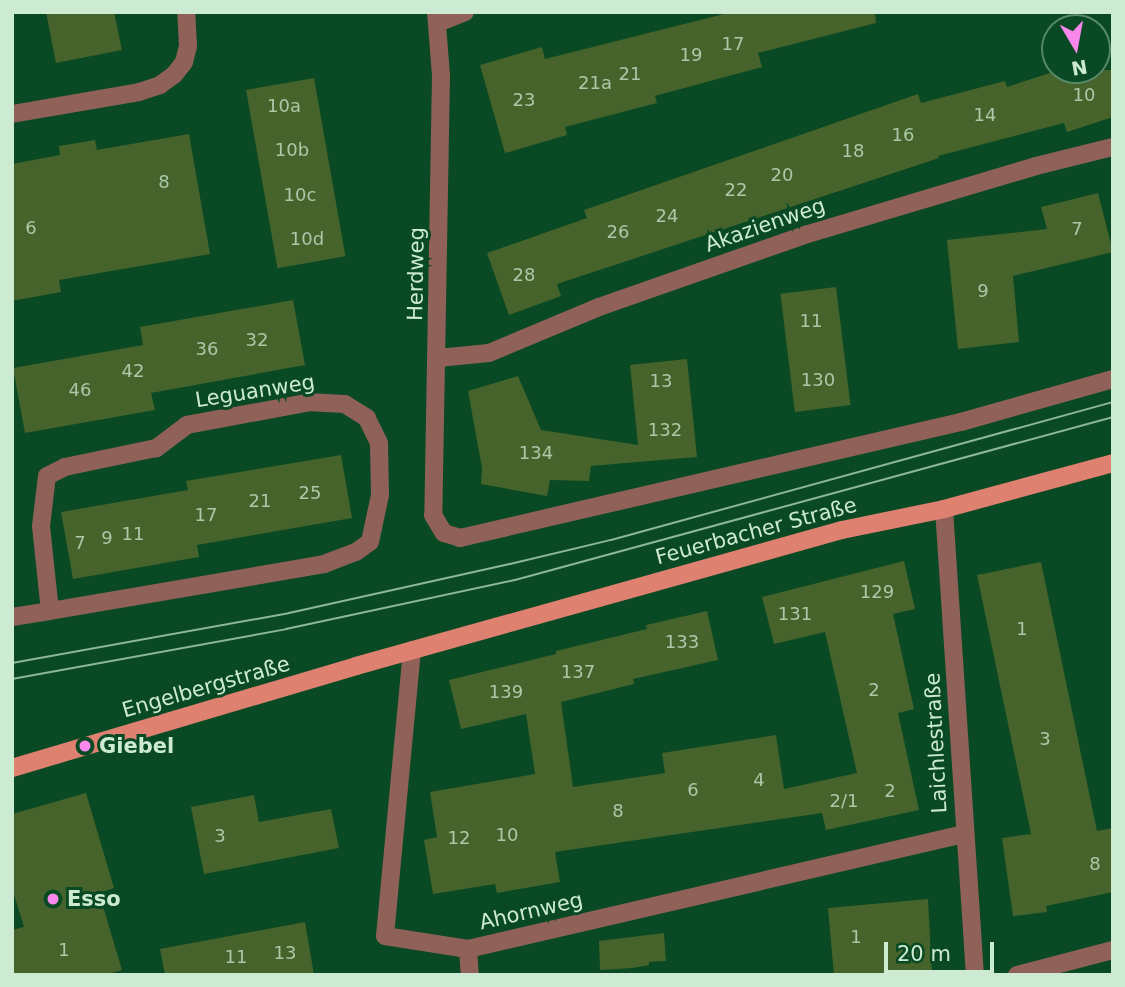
<!DOCTYPE html>
<html>
<head>
<meta charset="utf-8">
<style>
	body { margin:0 }
	#map { position:relative; width:1125px; height:987px; overflow:hidden; background:#094923; font-family:"DejaVu Sans",sans-serif }
	div>[style] { position:absolute }
	[style*='--x'] { left:calc(var(--x)*1px); top:calc(var(--y)*1px); width:calc(var(--w)*1px); rotate:calc(var(--a)*1deg) }
	.building>* { inset:0; background:#46632b; transform-origin:0 0 }
	.minor>* { height:18px; margin:-9px; padding:0 9px; transform-origin:9px; border-radius:9px; background:#906158 }
	.major>* { height:18px; margin:-9px; padding:0 9px; transform-origin:9px; border-radius:9px; background:#df8170 }
	.tram>* { height:2px; margin:-1px; padding:0 1px; transform-origin:1px; border-radius:1px; background:#8db69a }
	.dots>* { width:19px; height:19px; translate:-50% -50%; box-sizing:border-box; border:4px solid #094923; border-radius:50% }
	span { translate:-50% -50%; white-space:nowrap; text-align:center; line-height:1.15; -webkit-text-stroke:6px #094923; paint-order:stroke }
	.number-label { font-size:18px; color:#abc8a9 }
	.number-label span { -webkit-text-stroke-width:0 }
	.street-label { font-size:21px; color:#cdead3 }
	.poi-label { font-size:21px; color:#cdead3; font-weight:700 }
	.left { translate:0 -50%; text-align:left }
	.frame { position:absolute; inset:0; border:14px solid #cdead3; pointer-events:none }
	.north { position:absolute; left:1041px; top:14px; width:70px; height:70px; box-sizing:border-box; background:#094923; border:2px solid #578969; border-radius:50%; rotate:170deg; font-size:19px; font-weight:700; line-height:28px; text-align:center; color:#cdead3 }
	.north::after { content:''; display:block; margin:auto; width:24px; height:32px; background:#f888eb; clip-path:polygon(50% 0,100% 100%,50% 72%,0 100%) }
	.scale { position:absolute; left:884px; top:942px; width:110px; height:32px; box-sizing:border-box; border:4px solid #cdead3; border-top:0; padding-left:9px; font-size:21px; line-height:24px; white-space:nowrap; color:#cdead3; -webkit-text-stroke:5px #094923; paint-order:stroke }
</style>
</head>
<body>
<div id="map">
	<div class="building">
		<div style="clip-path:polygon(46px 12px,114px 12px,122px 50px,56px 63px)"></div>
		<div style="clip-path:polygon(732px 12px,875px 12px,876px 23px,758px 53px,762px 67px,655px 96px,657px 103px,565px 127px,567px 135px,505px 153px,480px 65px,542px 47px,545px 59px)"></div>
		<div style="clip-path:polygon(1059px 70px,1113px 70px,1113px 117px,1067px 132px,1064px 123px,938px 156px,939px 158px,557px 284px,561px 296px,509px 315px,487px 253px,587px 218px,584px 210px,918px 94px,921px 103px,1005px 81px,1007px 87px)"></div>
		<div style="left:314px;top:78px;width:181px;height:69px;rotate:80deg"></div>
		<div style="clip-path:polygon(189px 134px,210px 254px,59px 280px,61px 292px,12px 301px,12px 164px,60px 155px,59px 146px,95px 140px,97px 150px)"></div>
		<div style="clip-path:polygon(1098px 193px,1113px 252px,1013px 276px,1019px 342px,958px 349px,947px 240px,1047px 229px,1041px 207px)"></div>
		<div style="left:836px;top:287px;width:119px;height:56px;rotate:83deg"></div>
		<div style="clip-path:polygon(293px 300px,305px 365px,151px 393px,155px 410px,25px 433px,13px 368px,143px 345px,140px 327px)"></div>
		<div style="clip-path:polygon(687px 359px,697px 457px,591px 466px,589px 481px,550px 480px,547px 496px,481px 484px,482px 468px,468px 391px,518px 376px,541px 430px,638px 445px,630px 365px)"></div>
		<div style="clip-path:polygon(341px 455px,352px 518px,197px 545px,199px 557px,73px 579px,61px 512px,188px 490px,186px 481px)"></div>
		<div style="clip-path:polygon(904px 561px,915px 609px,893px 614px,914px 709px,898px 713px,919px 810px,826px 830px,822px 813px,555px 852px,560px 882px,497px 893px,495px 884px,433px 894px,424px 840px,437px 837px,430px 792px,535px 774px,526px 714px,461px 729px,449px 680px,556px 654px,556px 651px,647px 629px,646px 625px,707px 611px,718px 660px,633px 679px,634px 684px,561px 702px,573px 787px,665px 773px,662px 753px,776px 735px,784px 789px,857px 773px,825px 632px,774px 644px,762px 597px)"></div>
		<div style="clip-path:polygon(1041px 562px,1097px 831px,1113px 828px,1113px 892px,1046px 906px,1047px 912px,1013px 916px,1002px 838px,1031px 834px,977px 575px)"></div>
		<div style="clip-path:polygon(86px 793px,114px 888px,99px 893px,122px 970px,105px 975px,12px 975px,12px 930px,24px 927px,12px 888px,12px 814px)"></div>
		<div style="clip-path:polygon(254px 795px,259px 822px,331px 809px,339px 848px,204px 874px,191px 807px)"></div>
		<div style="clip-path:polygon(928px 899px,932px 975px,834px 975px,828px 908px)"></div>
		<div style="clip-path:polygon(305px 922px,314px 975px,165px 975px,160px 949px)"></div>
		<div style="clip-path:polygon(664px 933px,666px 961px,649px 962px,649px 965px,633px 968px,600px 970px,599px 941px)"></div>
	</div>
	<div class="minor">
		<div style="--x:436;--y:12;--w:63;--a:85.5"></div>
		<div style="--x:441;--y:75;--w:440;--a:91"></div>
		<div style="--x:433;--y:515;--w:21;--a:59"></div>
		<div style="--x:444;--y:533;--w:17;--a:17"></div>
		<div style="--x:460;--y:538;--w:514;--a:-13.04"></div>
		<div style="--x:961;--y:422;--w:158;--a:-15.8"></div>
		<div style="--x:438;--y:23;--w:29;--a:-22"></div>
		<div style="--x:12;--y:114;--w:129;--a:-9.8"></div>
		<div style="--x:139;--y:92;--w:22;--a:-18"></div>
		<div style="--x:160;--y:85;--w:17;--a:-36"></div>
		<div style="--x:174;--y:75;--w:16;--a:-52"></div>
		<div style="--x:184;--y:62;--w:16;--a:-76"></div>
		<div style="--x:188;--y:46;--w:34;--a:-93"></div>
		<div style="--x:438;--y:358;--w:51;--a:-5.6"></div>
		<div style="--x:489;--y:353;--w:119;--a:-22.7"></div>
		<div style="--x:599;--y:307;--w:221;--a:-19.3"></div>
		<div style="--x:808;--y:234;--w:238;--a:-16.6"></div>
		<div style="--x:1036;--y:166;--w:79;--a:-13.9"></div>
		<div style="--x:944;--y:509;--w:467;--a:86.2"></div>
		<div style="--x:12;--y:617;--w:38;--a:-9"></div>
		<div style="--x:50;--y:611;--w:278;--a:-9.7"></div>
		<div style="--x:324;--y:564;--w:34;--a:-21"></div>
		<div style="--x:356;--y:552;--w:17;--a:-36"></div>
		<div style="--x:370;--y:542;--w:48;--a:-78"></div>
		<div style="--x:380;--y:495;--w:52;--a:-91.1"></div>
		<div style="--x:379;--y:443;--w:28;--a:-116"></div>
		<div style="--x:367;--y:418;--w:26;--a:-148"></div>
		<div style="--x:345;--y:404;--w:34;--a:-177"></div>
		<div style="--x:311;--y:402;--w:126;--a:169.5"></div>
		<div style="--x:187;--y:425;--w:39;--a:143"></div>
		<div style="--x:156;--y:448;--w:93;--a:168.2"></div>
		<div style="--x:65;--y:467;--w:20;--a:153"></div>
		<div style="--x:47;--y:476;--w:50;--a:96.8"></div>
		<div style="--x:41;--y:526;--w:85;--a:84"></div>
		<div style="--x:412;--y:650;--w:287;--a:95.4"></div>
		<div style="--x:385;--y:936;--w:84;--a:8.9"></div>
		<div style="--x:468;--y:949;--w:509;--a:-13.05"></div>
		<div style="--x:468;--y:949;--w:26;--a:86"></div>
		<div style="--x:1017;--y:975;--w:99;--a:-14.6"></div>
	</div>
	<div class="major">
		<div style="--x:12;--y:768;--w:359;--a:-16.5"></div>
		<div style="--x:356;--y:666;--w:505;--a:-15.63"></div>
		<div style="--x:842;--y:530;--w:104;--a:-11.6"></div>
		<div style="--x:944;--y:509;--w:175;--a:-15.2"></div>
	</div>
	<div class="tram">
		<div style="--x:12;--y:663;--w:281;--a:-10.2"></div>
		<div style="--x:289;--y:613;--w:226;--a:-12.5"></div>
		<div style="--x:510;--y:564;--w:104;--a:-13.4"></div>
		<div style="--x:611;--y:540;--w:521;--a:-15.37"></div>
		<div style="--x:12;--y:679;--w:279;--a:-10.3"></div>
		<div style="--x:286;--y:629;--w:234;--a:-12.1"></div>
		<div style="--x:515;--y:580;--w:620;--a:-15.25"></div>
	</div>
	<div class="dots">
		<div style="left:85px;top:746px;background:#f888eb"></div>
		<div style="left:53px;top:899px;background:#f888eb"></div>
	</div>
	<div class="number-label">
		<span style="left:733px;top:44px">17</span>
		<span style="left:691px;top:55px">19</span>
		<span style="left:630px;top:74px">21</span>
		<span style="left:595px;top:83px">21a</span>
		<span style="left:1084px;top:95px">10</span>
		<span style="left:524px;top:100px">23</span>
		<span style="left:284px;top:106px">10a</span>
		<span style="left:985px;top:115px">14</span>
		<span style="left:903px;top:135px">16</span>
		<span style="left:292px;top:150px">10b</span>
		<span style="left:853px;top:151px">18</span>
		<span style="left:782px;top:175px">20</span>
		<span style="left:164px;top:182px">8</span>
		<span style="left:736px;top:190px">22</span>
		<span style="left:300px;top:195px">10c</span>
		<span style="left:667px;top:216px">24</span>
		<span style="left:31px;top:228px">6</span>
		<span style="left:1077px;top:229px">7</span>
		<span style="left:618px;top:232px">26</span>
		<span style="left:307px;top:239px">10d</span>
		<span style="left:524px;top:275px">28</span>
		<span style="left:983px;top:291px">9</span>
		<span style="left:811px;top:321px">11</span>
		<span style="left:257px;top:340px">32</span>
		<span style="left:207px;top:349px">36</span>
		<span style="left:133px;top:371px">42</span>
		<span style="left:818px;top:380px">130</span>
		<span style="left:661px;top:381px">13</span>
		<span style="left:80px;top:390px">46</span>
		<span style="left:665px;top:430px">132</span>
		<span style="left:536px;top:453px">134</span>
		<span style="left:310px;top:493px">25</span>
		<span style="left:260px;top:501px">21</span>
		<span style="left:206px;top:515px">17</span>
		<span style="left:133px;top:534px">11</span>
		<span style="left:107px;top:538px">9</span>
		<span style="left:80px;top:543px">7</span>
		<span style="left:877px;top:592px">129</span>
		<span style="left:795px;top:614px">131</span>
		<span style="left:1022px;top:629px">1</span>
		<span style="left:682px;top:642px">133</span>
		<span style="left:578px;top:672px">137</span>
		<span style="left:874px;top:690px">2</span>
		<span style="left:506px;top:692px">139</span>
		<span style="left:1045px;top:739px">3</span>
		<span style="left:759px;top:780px">4</span>
		<span style="left:693px;top:790px">6</span>
		<span style="left:890px;top:791px">2</span>
		<span style="left:844px;top:801px">2/1</span>
		<span style="left:618px;top:811px">8</span>
		<span style="left:507px;top:835px">10</span>
		<span style="left:220px;top:836px">3</span>
		<span style="left:459px;top:838px">12</span>
		<span style="left:1095px;top:864px">8</span>
		<span style="left:856px;top:937px">1</span>
		<span style="left:64px;top:950px">1</span>
		<span style="left:285px;top:953px">13</span>
		<span style="left:236px;top:957px">11</span>
	</div>
	<div class="street-label">
		<span style="left:765px;top:225px;rotate:-19deg">Akazienweg</span>
		<span style="left:416px;top:274px;rotate:-89deg">Herdweg</span>
		<span style="left:255px;top:391px;rotate:-9deg">Leguanweg</span>
		<span style="left:756px;top:531px;rotate:-15deg">Feuerbacher Straße</span>
		<span style="left:206px;top:687px;rotate:-16deg">Engelbergstraße</span>
		<span style="left:936px;top:743px;rotate:-93deg">Laichlestraße</span>
		<span style="left:531px;top:911px;rotate:-13deg">Ahornweg</span>
	</div>
	<div class="poi-label">
		<span class="left" style="left:99px;top:746px">Giebel</span>
		<span class="left" style="left:67px;top:899px">Esso</span>
	</div>
	<div class="frame"></div>
	<div class="north">N</div>
	<div class="scale">20 m</div>
</div>
</body>
</html>
